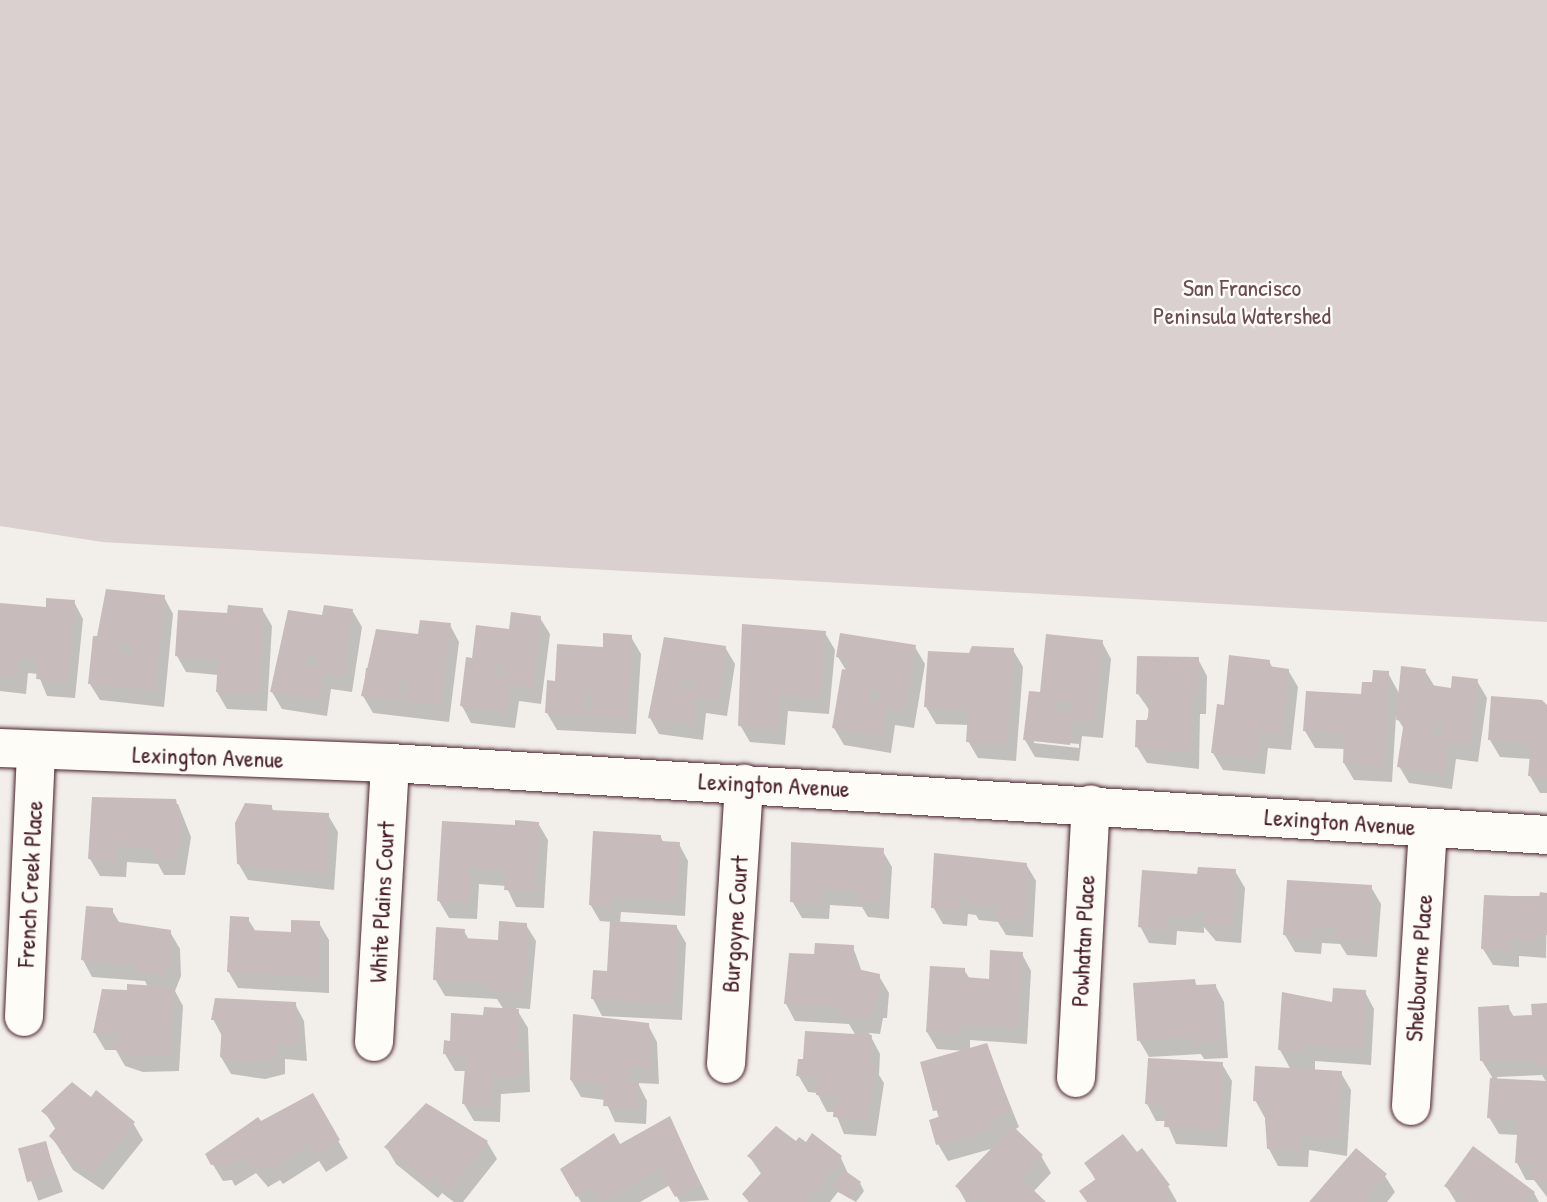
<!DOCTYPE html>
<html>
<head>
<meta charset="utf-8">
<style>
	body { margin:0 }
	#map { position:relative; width:1547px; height:1202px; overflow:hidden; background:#f2efeb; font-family:"Patrick Hand",sans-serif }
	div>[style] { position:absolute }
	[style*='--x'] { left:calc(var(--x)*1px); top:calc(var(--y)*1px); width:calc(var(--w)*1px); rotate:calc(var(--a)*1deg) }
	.green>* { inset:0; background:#d9d0cf }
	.shadow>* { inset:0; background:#0003; transform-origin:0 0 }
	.building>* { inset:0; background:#c8bbbb; transform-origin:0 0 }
	.roads { filter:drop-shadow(0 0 2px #4a1f2b) drop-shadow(0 0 2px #4a1f2b) }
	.minor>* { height:38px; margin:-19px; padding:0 19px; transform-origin:19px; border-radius:19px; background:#fdfcf7 }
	span { translate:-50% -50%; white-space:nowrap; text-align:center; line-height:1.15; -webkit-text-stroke:5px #fdfcf7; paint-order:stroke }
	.park-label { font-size:24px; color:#6e4b54 }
	.street-label { font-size:24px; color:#4a1f2b }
</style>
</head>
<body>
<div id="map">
	<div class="green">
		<div style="clip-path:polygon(0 0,1547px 0,1547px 622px,102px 542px,0 526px)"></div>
	</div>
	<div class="shadow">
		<div style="clip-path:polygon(164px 597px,173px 614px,164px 707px,100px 700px,90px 684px,98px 638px)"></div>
		<div style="clip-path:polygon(74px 602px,83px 619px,75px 698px,47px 696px,38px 674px,28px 673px,26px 694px,0 691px,0 619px)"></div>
		<div style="clip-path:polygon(262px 609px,272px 626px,267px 711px,227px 709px,217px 692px,218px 675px,186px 672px,177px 656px,229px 615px)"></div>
		<div style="clip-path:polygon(352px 610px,362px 627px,352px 692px,331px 689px,327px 716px,282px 709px,272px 692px,324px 617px)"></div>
		<div style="clip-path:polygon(540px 618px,550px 634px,541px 704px,519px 701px,515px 728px,471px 723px,462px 706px,474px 660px,511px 631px)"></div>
		<div style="clip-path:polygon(450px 625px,459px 642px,449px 722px,373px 713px,363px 696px,366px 668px,373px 668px,420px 636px)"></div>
		<div style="clip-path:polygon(825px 633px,835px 650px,829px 714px,788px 711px,785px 745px,750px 742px,740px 725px)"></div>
		<div style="clip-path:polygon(631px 637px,641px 654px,636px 734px,557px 730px,547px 713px,557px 683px,604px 649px)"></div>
		<div style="clip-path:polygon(666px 639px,725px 647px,735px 664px,727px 716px,706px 713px,703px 740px,659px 734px,650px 718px)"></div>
		<div style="clip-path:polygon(evenodd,1102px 642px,1111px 659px,1103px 738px,1082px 736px,1079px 761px,1035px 757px,1025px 740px,1042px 694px,1102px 642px,1034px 740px,1079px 744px,1079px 748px,1034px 743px,1034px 740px)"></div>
		<div style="clip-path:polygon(915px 647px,925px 664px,914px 728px,895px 725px,891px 753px,844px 745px,834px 728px,847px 672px,838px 657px)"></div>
		<div style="clip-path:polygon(1013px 650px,1023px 667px,1016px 761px,978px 758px,968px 741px,969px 725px,936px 724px,926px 707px,970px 655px)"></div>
		<div style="clip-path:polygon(1198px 659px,1207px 676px,1206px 714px,1200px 714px,1199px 769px,1147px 763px,1137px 747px,1150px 711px,1138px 694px)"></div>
		<div style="clip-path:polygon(1269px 661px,1273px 669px,1288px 670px,1298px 687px,1291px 750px,1268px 748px,1265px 774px,1223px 770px,1213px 753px,1226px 707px)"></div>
		<div style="clip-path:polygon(1425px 671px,1435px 687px,1452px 690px,1477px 681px,1487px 698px,1478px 762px,1456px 759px,1452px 789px,1409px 783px,1399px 766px,1404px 729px,1396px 716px,1392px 782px,1354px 780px,1344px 763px,1345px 749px,1315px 748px,1305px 731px,1363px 696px,1388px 673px,1400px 695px)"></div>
		<div style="clip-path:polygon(1547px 706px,1547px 793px,1540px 793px,1530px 776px,1531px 759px,1500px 757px,1490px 740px)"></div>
		<div style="clip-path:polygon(94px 799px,178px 804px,191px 837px,185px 875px,164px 875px,158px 864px,127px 862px,126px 877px,100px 876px,90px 859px)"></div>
		<div style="clip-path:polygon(271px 806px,274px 812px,328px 815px,338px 832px,334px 890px,248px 880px,238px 863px)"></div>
		<div style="clip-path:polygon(444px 823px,516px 827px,538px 823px,548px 840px,544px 908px,516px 907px,506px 886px,479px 884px,477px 919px,449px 918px,439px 901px)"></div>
		<div style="clip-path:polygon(660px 836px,664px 843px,679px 844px,688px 861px,685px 916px,621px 912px,620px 923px,676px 926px,686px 943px,682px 1020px,602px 1016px,593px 999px,609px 973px,612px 922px,600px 921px,590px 904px)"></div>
		<div style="clip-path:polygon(882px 850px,892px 867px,889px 919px,868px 917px,862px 907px,830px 905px,829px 919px,802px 918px,792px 901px)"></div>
		<div style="clip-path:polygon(1026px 864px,1036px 881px,1033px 937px,1006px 935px,998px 922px,979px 920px,976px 915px,968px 914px,967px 926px,943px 924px,933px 907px)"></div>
		<div style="clip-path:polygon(1235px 871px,1245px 888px,1241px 943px,1216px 941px,1204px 927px,1204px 933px,1177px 931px,1176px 945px,1149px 943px,1140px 926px,1198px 876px)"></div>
		<div style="clip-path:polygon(1371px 887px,1381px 904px,1377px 957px,1347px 955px,1340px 944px,1322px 943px,1321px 954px,1295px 952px,1285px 935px)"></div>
		<div style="clip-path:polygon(1486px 896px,1547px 896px,1546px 958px,1519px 956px,1519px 967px,1493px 965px,1483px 949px)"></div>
		<div style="clip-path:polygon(112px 910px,120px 924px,170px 932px,180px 949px,181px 976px,175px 991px,183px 1006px,179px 1071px,143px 1072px,125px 1066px,116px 1050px,105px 1050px,95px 1033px,128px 992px,148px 987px,145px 981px,92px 977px,83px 960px)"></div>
		<div style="clip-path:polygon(248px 919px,256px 932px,293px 934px,319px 923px,329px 940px,329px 993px,238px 988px,228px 971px)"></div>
		<div style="clip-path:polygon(526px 925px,536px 941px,530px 1009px,516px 1008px,528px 1028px,530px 1092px,501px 1094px,500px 1122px,474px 1121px,464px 1104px,466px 1071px,455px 1071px,445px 1054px,451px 1042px,485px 1017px,504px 1010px,497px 999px,445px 996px,435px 979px,464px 931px,469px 940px,500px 942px)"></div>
		<div style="clip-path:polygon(853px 947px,862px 972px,879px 976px,889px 993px,887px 1018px,883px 1018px,880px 1034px,869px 1033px,880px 1054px,879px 1075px,884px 1083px,876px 1136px,844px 1134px,835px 1112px,827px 1112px,817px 1093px,808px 1092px,798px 1075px,856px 1036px,849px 1024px,795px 1021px,786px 1004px,816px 956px)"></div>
		<div style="clip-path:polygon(1022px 954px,1031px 971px,1027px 1044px,970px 1040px,970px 1050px,986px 1045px,1019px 1127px,1014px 1130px,1041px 1156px,1051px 1173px,1033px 1192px,1043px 1202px,966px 1202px,957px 1186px,994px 1148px,948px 1161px,938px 1144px,939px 1118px,922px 1064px,965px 1051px,937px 1049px,927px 1032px,964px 970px,970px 979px,990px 980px)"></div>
		<div style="clip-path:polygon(1194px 981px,1198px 987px,1215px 985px,1224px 1002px,1228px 1058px,1204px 1059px,1201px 1054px,1149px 1057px,1139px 1040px)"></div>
		<div style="clip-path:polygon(1365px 992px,1374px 1009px,1371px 1065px,1315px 1061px,1315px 1072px,1341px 1073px,1351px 1090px,1347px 1156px,1309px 1150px,1308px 1167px,1278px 1166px,1269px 1149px,1265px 1118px,1255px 1100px,1291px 1070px,1280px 1050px,1283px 994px,1334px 1004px)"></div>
		<div style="clip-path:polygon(295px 1004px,304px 1021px,307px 1061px,285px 1059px,285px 1074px,265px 1079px,231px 1074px,221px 1057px,222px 1036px,213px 1019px)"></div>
		<div style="clip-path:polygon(evenodd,1547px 1005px,1547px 1197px,1534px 1180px,1526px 1180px,1517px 1163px,1518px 1135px,1499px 1134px,1489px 1117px,1492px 1077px,1482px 1061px,1508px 1007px,1514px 1017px,1533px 1017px,1547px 1005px,1542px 1075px,1547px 1083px,1497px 1080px,1497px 1077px,1542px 1075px)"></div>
		<div style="clip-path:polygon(648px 1025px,657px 1042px,659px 1084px,638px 1083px,647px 1101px,646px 1124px,615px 1122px,605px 1100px,581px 1097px,571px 1080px)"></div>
		<div style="clip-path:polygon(1222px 1064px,1232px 1081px,1227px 1147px,1176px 1144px,1166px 1121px,1156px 1121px,1147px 1104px)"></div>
		<div style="clip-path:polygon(312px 1095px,348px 1158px,326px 1172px,319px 1161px,283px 1184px,280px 1180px,268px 1187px,256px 1173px,235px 1186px,232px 1180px,223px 1181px,207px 1155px)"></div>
		<div style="clip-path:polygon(91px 1099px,133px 1123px,143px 1140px,103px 1190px,73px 1170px,51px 1136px,56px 1130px,44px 1111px)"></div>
		<div style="clip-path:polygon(449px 1117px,487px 1142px,497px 1159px,463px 1202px,454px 1202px,442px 1193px,438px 1198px,396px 1164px,386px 1147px)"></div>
		<div style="clip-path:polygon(669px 1118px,709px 1200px,680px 1202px,670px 1185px,640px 1202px,581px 1202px,562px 1169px,620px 1146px)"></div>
		<div style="clip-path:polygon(812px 1136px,841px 1158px,849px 1176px,860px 1183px,864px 1191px,856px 1202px,838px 1192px,830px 1202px,749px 1202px,744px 1194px,762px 1175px,749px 1156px,806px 1145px)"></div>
		<div style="left:45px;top:1143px;width:52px;height:26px;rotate:70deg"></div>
		<div style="clip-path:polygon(1086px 1163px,1168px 1186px,1177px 1202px,1087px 1202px,1096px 1181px)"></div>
		<div style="clip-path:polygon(1385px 1176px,1395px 1192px,1387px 1202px,1311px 1202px)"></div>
		<div style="clip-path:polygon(1446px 1186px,1534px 1193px,1539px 1202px,1456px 1202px)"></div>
	</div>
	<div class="building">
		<div style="clip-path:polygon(evenodd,106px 589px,165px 595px,155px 690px,88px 684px,93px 636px,97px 636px,106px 589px,120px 642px,132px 646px,131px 655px,119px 653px,120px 642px)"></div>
		<div style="clip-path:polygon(46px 598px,75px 600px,67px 682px,36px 679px,38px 659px,19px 657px,17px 677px,0 676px,0 603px,46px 607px)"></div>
		<div style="clip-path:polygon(228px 605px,263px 608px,258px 695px,216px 692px,218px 659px,175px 656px,178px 610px,227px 613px)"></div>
		<div style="clip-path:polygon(evenodd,324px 605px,353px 609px,343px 676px,322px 673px,318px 699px,270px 692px,288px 610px,322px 615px,324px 605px,307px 654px,319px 656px,317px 667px,305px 665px,307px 654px)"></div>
		<div style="clip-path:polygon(evenodd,511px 612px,541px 616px,532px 688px,510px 685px,507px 712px,460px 706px,466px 657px,472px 658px,476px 625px,509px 629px,511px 612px,497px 665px,504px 666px,503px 675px,496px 674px,497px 665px)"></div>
		<div style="clip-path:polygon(evenodd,420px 620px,451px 623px,441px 705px,361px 696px,376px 629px,418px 634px,420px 620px,401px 681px,407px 682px,405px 697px,399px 696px,401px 681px)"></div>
		<div style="clip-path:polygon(742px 624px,826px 631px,820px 698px,780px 694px,777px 729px,738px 726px)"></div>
		<div style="clip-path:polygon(evenodd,603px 633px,632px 635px,627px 718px,545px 713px,547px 680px,555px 681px,557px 644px,603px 647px,603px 633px,586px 694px,593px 694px,592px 710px,585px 709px,586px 694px)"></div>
		<div style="clip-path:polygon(evenodd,840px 633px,916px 645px,905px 712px,886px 709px,882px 736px,832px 728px,842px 669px,847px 670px,849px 659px,836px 657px,840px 633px,870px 689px,881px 692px,880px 702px,868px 700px,870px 689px)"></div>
		<div style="clip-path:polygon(evenodd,1046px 634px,1103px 640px,1094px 722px,1073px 719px,1070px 745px,1023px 740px,1029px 691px,1040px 692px,1046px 634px,1056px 701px,1071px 702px,1069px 713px,1055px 712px,1056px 701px)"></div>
		<div style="clip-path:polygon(evenodd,664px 637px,726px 646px,718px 700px,697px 697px,694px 724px,648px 718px,664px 637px,681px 681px,692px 682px,691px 690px,679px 689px,681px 681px)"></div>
		<div style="clip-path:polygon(972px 646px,1014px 648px,1007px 744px,966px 742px,968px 710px,924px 707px,928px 651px,969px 653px)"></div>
		<div style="clip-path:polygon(1229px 655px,1270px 660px,1269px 666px,1289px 669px,1282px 734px,1259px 732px,1256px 758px,1211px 753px,1217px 704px,1224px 705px)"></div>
		<div style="clip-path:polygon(1137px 656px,1199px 657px,1198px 698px,1192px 697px,1190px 752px,1135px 747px,1136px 720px,1148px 720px,1149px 695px,1136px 694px)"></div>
		<div style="clip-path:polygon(evenodd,1401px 666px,1426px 669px,1424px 684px,1451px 688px,1452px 676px,1478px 679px,1469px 745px,1447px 743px,1443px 773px,1397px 767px,1404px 721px,1396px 720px,1401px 666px,1432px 724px,1444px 726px,1441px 738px,1430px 736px,1432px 724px)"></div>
		<div style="clip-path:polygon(1373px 670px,1389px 671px,1384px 766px,1343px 763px,1344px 733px,1303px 731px,1306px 691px,1361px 694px,1362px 682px,1372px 682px)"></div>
		<div style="clip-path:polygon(1491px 696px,1542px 700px,1547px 705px,1547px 778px,1528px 776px,1531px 743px,1488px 740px)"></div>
		<div style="clip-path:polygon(92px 797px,176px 799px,179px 818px,183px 819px,176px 859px,153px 858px,153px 847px,118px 846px,117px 861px,88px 859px)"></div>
		<div style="clip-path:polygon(245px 803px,272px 805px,272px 810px,329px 813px,326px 874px,237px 864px,235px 823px)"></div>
		<div style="clip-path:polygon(515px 820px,539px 822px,535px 892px,504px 890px,506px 870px,470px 868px,468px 903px,437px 901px,442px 821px,515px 825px)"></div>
		<div style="clip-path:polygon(593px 831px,661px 835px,661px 841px,680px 842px,676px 899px,612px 896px,611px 906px,589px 905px)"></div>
		<div style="clip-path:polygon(791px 842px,884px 848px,880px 902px,857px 901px,857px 891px,821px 889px,821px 903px,790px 902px)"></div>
		<div style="clip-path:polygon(934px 853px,1027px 863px,1024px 921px,995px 919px,995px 906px,968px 904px,968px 898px,959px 898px,958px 910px,931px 908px)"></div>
		<div style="clip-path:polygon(1198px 867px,1236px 869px,1232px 926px,1205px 924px,1206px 911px,1195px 910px,1195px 917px,1168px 915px,1167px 929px,1138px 927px,1142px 870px,1197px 874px)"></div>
		<div style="clip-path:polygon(1287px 880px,1372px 885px,1369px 941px,1335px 939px,1336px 928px,1313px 927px,1312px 938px,1283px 935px)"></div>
		<div style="clip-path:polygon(1540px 892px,1547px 893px,1547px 935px,1538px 935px,1537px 941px,1511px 940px,1510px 951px,1481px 949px,1484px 895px,1539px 897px)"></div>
		<div style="clip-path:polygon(86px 906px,113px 908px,113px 921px,171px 930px,172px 959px,165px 975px,138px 973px,134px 965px,81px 960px)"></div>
		<div style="clip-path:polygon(230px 916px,249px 917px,249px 930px,291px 932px,291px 920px,320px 921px,320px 977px,227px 972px)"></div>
		<div style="clip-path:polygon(499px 921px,527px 923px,527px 977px,522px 976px,521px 993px,491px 991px,488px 983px,433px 980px,436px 927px,465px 929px,464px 938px,498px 940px)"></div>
		<div style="clip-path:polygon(610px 921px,677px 925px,673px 1004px,591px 999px,593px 970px,607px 971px)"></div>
		<div style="clip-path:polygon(815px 943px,854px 945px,853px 968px,880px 974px,878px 1002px,874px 1002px,871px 1018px,843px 1016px,839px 1007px,784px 1004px,789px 953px,814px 954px)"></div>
		<div style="clip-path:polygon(990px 950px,1023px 952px,1018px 1027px,961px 1024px,961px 1031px,955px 1034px,926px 1032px,930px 966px,965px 968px,965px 977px,989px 979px)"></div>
		<div style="clip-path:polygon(1195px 979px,1196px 985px,1216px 984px,1220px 1041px,1193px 1043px,1192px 1037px,1137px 1041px,1133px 983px)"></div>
		<div style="clip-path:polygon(127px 984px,174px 987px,170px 1055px,133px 1056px,114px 1049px,115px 1034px,93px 1033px,102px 989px,127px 990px)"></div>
		<div style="clip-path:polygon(1333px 988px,1366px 990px,1362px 1049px,1306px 1045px,1306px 1052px,1278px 1050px,1282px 992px,1332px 1002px)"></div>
		<div style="clip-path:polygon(215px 998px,296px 1002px,298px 1045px,277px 1043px,276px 1058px,256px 1059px,256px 1063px,220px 1057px,222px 1020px,211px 1020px)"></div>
		<div style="clip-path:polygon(1547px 1003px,1547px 1065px,1535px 1066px,1534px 1058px,1480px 1061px,1478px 1007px,1509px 1005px,1510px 1016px,1532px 1015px,1531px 1004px)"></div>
		<div style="clip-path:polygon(484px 1007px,519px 1009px,516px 1051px,523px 1051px,521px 1076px,493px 1077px,491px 1106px,462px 1104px,466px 1055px,443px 1054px,444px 1040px,450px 1041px,451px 1013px,483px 1015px)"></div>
		<div style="clip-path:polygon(573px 1014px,649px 1023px,651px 1068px,630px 1066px,628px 1082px,639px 1083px,637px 1108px,603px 1106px,605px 1085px,570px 1080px)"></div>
		<div style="clip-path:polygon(805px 1031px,872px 1035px,870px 1065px,875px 1064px,867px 1120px,833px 1117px,835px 1096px,816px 1095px,817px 1077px,796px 1076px,798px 1059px,803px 1059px)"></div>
		<div style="clip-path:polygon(987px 1043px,1011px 1109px,989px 1123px,990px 1130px,936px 1145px,929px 1120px,941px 1116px,939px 1110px,933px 1111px,920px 1062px)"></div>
		<div style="clip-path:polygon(1148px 1058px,1223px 1062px,1219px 1130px,1164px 1127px,1166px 1105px,1145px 1104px)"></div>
		<div style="clip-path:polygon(1255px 1066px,1342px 1071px,1338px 1139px,1300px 1134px,1299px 1151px,1267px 1149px,1264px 1102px,1253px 1101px)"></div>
		<div style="clip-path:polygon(1490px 1078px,1547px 1081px,1547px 1181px,1532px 1180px,1533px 1164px,1515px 1163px,1518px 1120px,1487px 1118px)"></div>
		<div style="clip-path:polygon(72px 1082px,91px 1097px,96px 1090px,135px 1122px,93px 1174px,61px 1153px,63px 1150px,49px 1136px,58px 1125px,41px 1111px)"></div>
		<div style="clip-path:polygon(313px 1093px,340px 1140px,315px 1156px,308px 1145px,272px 1169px,269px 1164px,258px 1171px,244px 1158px,224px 1170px,220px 1164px,211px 1165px,205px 1154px,258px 1117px,261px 1121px)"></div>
		<div style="clip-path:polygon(426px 1103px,488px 1141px,449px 1191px,432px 1177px,428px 1182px,384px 1147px)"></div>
		<div style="clip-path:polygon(670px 1116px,700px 1183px,675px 1197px,659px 1169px,601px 1202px,589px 1189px,576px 1197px,560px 1169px,614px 1133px,620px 1144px)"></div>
		<div style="clip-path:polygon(776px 1126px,796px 1141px,799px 1137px,806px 1142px,812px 1133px,842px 1156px,808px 1202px,749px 1202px,742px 1194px,765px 1169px,747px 1156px)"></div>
		<div style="clip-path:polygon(1013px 1126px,1043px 1155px,1021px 1178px,1046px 1202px,983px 1202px,978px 1197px,972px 1202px,955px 1186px)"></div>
		<div style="clip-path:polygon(1123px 1134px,1137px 1152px,1142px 1148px,1170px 1185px,1164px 1189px,1172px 1199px,1169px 1202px,1087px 1202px,1079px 1191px,1096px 1179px,1084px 1163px)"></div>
		<div style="left:46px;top:1141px;width:35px;height:29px;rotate:75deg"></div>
		<div style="clip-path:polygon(1473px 1146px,1535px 1192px,1527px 1202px,1459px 1202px,1462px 1198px,1444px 1186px)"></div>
		<div style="clip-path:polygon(1356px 1148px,1387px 1174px,1365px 1199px,1369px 1202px,1309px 1202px)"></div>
		<div style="left:844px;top:1170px;width:21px;height:20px;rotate:35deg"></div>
	</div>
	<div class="roads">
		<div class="minor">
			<div style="--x:0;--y:748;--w:390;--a:2.2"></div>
			<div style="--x:390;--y:763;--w:1159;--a:3.56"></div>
			<div style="--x:24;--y:1017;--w:266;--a:-87.4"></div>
			<div style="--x:374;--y:1042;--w:279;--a:-86.7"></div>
			<div style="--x:726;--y:1064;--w:281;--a:-86.3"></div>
			<div style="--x:1076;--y:1078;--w:274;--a:-86.9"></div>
			<div style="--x:1411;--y:1106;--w:278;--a:-86.5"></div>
		</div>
	</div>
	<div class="park-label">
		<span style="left:1242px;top:302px">San Francisco<br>Peninsula Watershed</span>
	</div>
	<div class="street-label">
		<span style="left:208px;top:757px;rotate:2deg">Lexington Avenue</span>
		<span style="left:774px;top:785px;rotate:3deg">Lexington Avenue</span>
		<span style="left:1340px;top:822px;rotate:4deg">Lexington Avenue</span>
		<span style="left:30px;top:884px;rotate:-87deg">French Creek Place</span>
		<span style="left:382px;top:902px;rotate:-87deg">White Plains Court</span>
		<span style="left:735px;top:924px;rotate:-86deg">Burgoyne Court</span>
		<span style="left:1083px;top:941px;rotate:-87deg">Powhatan Place</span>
		<span style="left:1419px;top:968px;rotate:-86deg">Shelbourne Place</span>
	</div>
</div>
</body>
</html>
